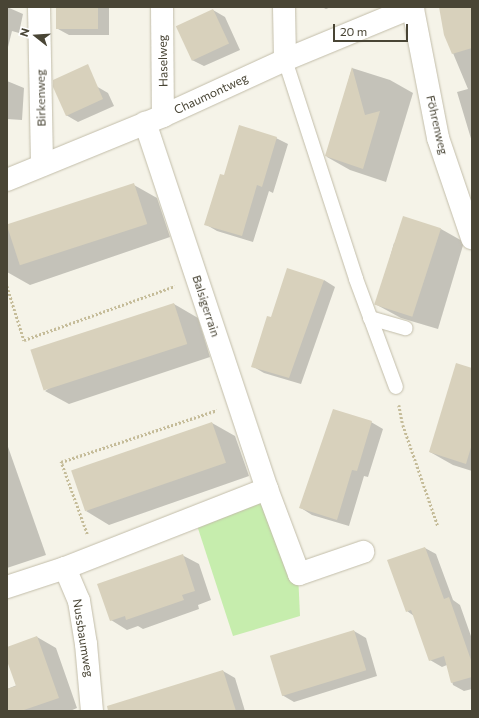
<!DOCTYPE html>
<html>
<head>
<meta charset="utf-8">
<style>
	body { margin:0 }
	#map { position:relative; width:479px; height:718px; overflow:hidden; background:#f5f3e8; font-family:Commissioner,sans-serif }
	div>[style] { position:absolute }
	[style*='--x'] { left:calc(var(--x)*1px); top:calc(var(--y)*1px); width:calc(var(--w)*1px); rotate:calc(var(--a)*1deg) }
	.green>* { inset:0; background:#c6edad }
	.shadow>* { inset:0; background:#0003 }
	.building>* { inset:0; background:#d8d1bc; transform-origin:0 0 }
	.path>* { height:2.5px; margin-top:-1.25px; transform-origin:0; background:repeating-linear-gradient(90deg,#c5bc99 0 2px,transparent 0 4px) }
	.roads { filter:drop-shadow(0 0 1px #c2bda9) drop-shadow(0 0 1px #c2bda9) }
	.lane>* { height:14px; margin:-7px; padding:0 7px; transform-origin:7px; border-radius:7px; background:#fff }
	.street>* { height:22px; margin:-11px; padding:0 11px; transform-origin:11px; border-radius:11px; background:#fff }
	span { translate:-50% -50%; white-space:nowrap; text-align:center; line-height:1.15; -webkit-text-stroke:3px #fff; paint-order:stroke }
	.street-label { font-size:12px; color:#494535 }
	.frame { position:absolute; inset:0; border:8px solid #494535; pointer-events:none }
	.north { position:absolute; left:16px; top:16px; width:40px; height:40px; -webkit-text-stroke:3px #fff; paint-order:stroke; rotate:287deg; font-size:11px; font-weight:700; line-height:16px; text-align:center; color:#494535 }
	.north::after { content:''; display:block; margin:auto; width:14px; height:18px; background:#494535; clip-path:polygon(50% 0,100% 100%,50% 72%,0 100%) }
	.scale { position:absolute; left:333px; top:24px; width:75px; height:18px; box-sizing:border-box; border:2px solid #494535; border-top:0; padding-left:5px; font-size:12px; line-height:14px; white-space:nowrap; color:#494535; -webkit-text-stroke:3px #fff; paint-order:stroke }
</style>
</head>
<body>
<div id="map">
	<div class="green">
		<div style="clip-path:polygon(267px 489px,298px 573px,300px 616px,233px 636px,193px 513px)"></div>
	</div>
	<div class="shadow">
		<div style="clip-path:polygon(7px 7px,23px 14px,19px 33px,12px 31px,8px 47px)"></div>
		<div style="clip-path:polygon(57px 7px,109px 7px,109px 35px,69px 35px,58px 29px)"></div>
		<div style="clip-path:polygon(322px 7px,331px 7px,326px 9px)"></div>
		<div style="clip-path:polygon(444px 7px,472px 7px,472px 142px,457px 92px,468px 89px,445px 34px)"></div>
		<div style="clip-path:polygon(213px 10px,225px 17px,240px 50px,204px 66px,192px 60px)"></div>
		<div style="clip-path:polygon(352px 68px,390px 80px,413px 93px,386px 182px,350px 170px,327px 157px)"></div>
		<div style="clip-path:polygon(7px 81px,24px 88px,22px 120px,7px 119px)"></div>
		<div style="clip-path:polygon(96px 86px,108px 93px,114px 106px,78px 122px,66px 115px)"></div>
		<div style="clip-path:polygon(276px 138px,288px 144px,273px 193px,269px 191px,253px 242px,217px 231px,205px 224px,224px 176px)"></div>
		<div style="clip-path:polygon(134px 185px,157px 198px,170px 237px,30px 285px,7px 272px,7px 226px)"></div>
		<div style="clip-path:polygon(441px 229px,464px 242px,438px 329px,401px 318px,377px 305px,394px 243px)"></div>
		<div style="clip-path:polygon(324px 280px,335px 287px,301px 384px,264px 373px,252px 366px)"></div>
		<div style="clip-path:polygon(174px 304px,198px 318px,210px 357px,69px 404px,45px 391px)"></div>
		<div style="clip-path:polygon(472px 369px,472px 471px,453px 465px,430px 452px)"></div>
		<div style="clip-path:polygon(371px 422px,383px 429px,368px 477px,364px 476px,349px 526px,312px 515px,301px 508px)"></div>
		<div style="clip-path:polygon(212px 423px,235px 436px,249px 476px,109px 525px,86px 511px)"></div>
		<div style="clip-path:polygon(7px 444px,46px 555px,7px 568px)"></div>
		<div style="clip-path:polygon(425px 548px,436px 554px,453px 600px,460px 605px,472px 639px,472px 689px,464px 691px,453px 685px,447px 665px,442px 667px,430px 660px,414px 616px,407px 611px)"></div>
		<div style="clip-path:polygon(182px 555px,199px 564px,211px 600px,198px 605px,199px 609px,143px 629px,138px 626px,127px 630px,111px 620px)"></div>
		<div style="clip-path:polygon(354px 631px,366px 638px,377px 676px,294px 702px,282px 695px)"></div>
		<div style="clip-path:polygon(37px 637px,56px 648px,77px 708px,70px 711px,7px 711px,7px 689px,17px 685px,7px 658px,7px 648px)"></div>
		<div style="clip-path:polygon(223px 671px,235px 678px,245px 711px,141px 711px)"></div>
	</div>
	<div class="building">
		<div style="left:56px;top:7px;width:42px;height:22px"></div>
		<div style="clip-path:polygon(439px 7px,472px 7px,472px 48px,452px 54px,444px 35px)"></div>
		<div style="left:213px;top:9px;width:38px;height:41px;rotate:65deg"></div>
		<div style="clip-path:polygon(88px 64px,103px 99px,66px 116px,53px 87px,53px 80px)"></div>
		<div style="clip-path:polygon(352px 67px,365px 115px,380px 111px,363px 169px,325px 156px)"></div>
		<div style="clip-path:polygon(239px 125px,277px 137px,262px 187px,257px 185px,242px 236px,204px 225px,220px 174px,224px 175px)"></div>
		<div style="left:134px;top:183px;width:43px;height:134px;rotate:72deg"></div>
		<div style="left:403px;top:216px;width:40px;height:93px;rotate:18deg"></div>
		<div style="clip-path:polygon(287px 268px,324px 280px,289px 378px,251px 367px,267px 316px,271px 317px)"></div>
		<div style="left:174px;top:303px;width:43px;height:151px;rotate:72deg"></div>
		<div style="clip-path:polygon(456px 363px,472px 368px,472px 444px,466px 464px,429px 452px)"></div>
		<div style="clip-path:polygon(333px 409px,372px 421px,357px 471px,352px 470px,337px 520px,299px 508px)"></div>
		<div style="left:212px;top:422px;width:43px;height:149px;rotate:71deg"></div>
		<div style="clip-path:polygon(425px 547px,444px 599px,449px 597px,472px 663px,472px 677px,451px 683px,444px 656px,429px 661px,411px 610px,406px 612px,387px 560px)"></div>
		<div style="clip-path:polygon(183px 554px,195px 591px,182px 595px,184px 600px,126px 620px,125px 616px,110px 621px,97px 584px)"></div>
		<div style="left:354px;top:630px;width:42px;height:88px;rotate:73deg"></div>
		<div style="clip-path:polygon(37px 636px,59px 698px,21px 711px,7px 711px,7px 689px,16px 686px,7px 661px,7px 647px)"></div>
		<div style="clip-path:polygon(223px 670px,236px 711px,108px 711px,107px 706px)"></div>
	</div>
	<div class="path">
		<div style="--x:7;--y:286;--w:57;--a:72.5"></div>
		<div style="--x:24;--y:340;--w:160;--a:-19.7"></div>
		<div style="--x:399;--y:405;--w:20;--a:79"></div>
		<div style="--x:403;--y:425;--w:107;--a:70.9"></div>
		<div style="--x:87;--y:534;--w:77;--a:-109.9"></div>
		<div style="--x:61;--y:462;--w:164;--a:-18.4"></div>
	</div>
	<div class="roads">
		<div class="lane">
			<div style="--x:285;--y:60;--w:230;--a:72"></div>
			<div style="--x:356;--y:279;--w:115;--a:69.7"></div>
			<div style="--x:370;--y:318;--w:37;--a:16"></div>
		</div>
		<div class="street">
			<div style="--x:39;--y:7;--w:158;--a:88.9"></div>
			<div style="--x:162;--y:7;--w:109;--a:89.5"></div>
			<div style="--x:284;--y:7;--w:53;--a:88.9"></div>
			<div style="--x:413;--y:9;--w:131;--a:79"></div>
			<div style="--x:438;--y:138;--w:106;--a:71.2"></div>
			<div style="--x:7;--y:180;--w:169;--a:-22.3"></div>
			<div style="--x:163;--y:116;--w:134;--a:-24.7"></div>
			<div style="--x:285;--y:60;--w:139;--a:-22.5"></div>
			<div style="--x:267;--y:489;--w:91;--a:69.4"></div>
			<div style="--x:299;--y:574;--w:68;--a:-19"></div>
			<div style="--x:65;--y:568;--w:36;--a:67"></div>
			<div style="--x:79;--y:601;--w:44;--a:80.8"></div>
			<div style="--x:86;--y:644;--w:67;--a:84.9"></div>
			<div style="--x:7;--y:587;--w:61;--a:-18.1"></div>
			<div style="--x:65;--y:568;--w:217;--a:-21.4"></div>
			<div style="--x:267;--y:489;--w:386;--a:-108.4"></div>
		</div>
	</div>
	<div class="street-label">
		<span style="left:163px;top:61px;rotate:-91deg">Haselweg</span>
		<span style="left:211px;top:94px;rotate:-25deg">Chaumontweg</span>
		<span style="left:41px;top:98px;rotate:-91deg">Birkenweg</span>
		<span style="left:437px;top:125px;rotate:77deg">Föhrenweg</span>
		<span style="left:206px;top:306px;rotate:72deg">Balsigerrain</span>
		<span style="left:83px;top:638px;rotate:81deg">Nussbaumweg</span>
	</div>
	<div class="frame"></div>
	<div class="north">N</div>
	<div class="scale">20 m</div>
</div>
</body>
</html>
